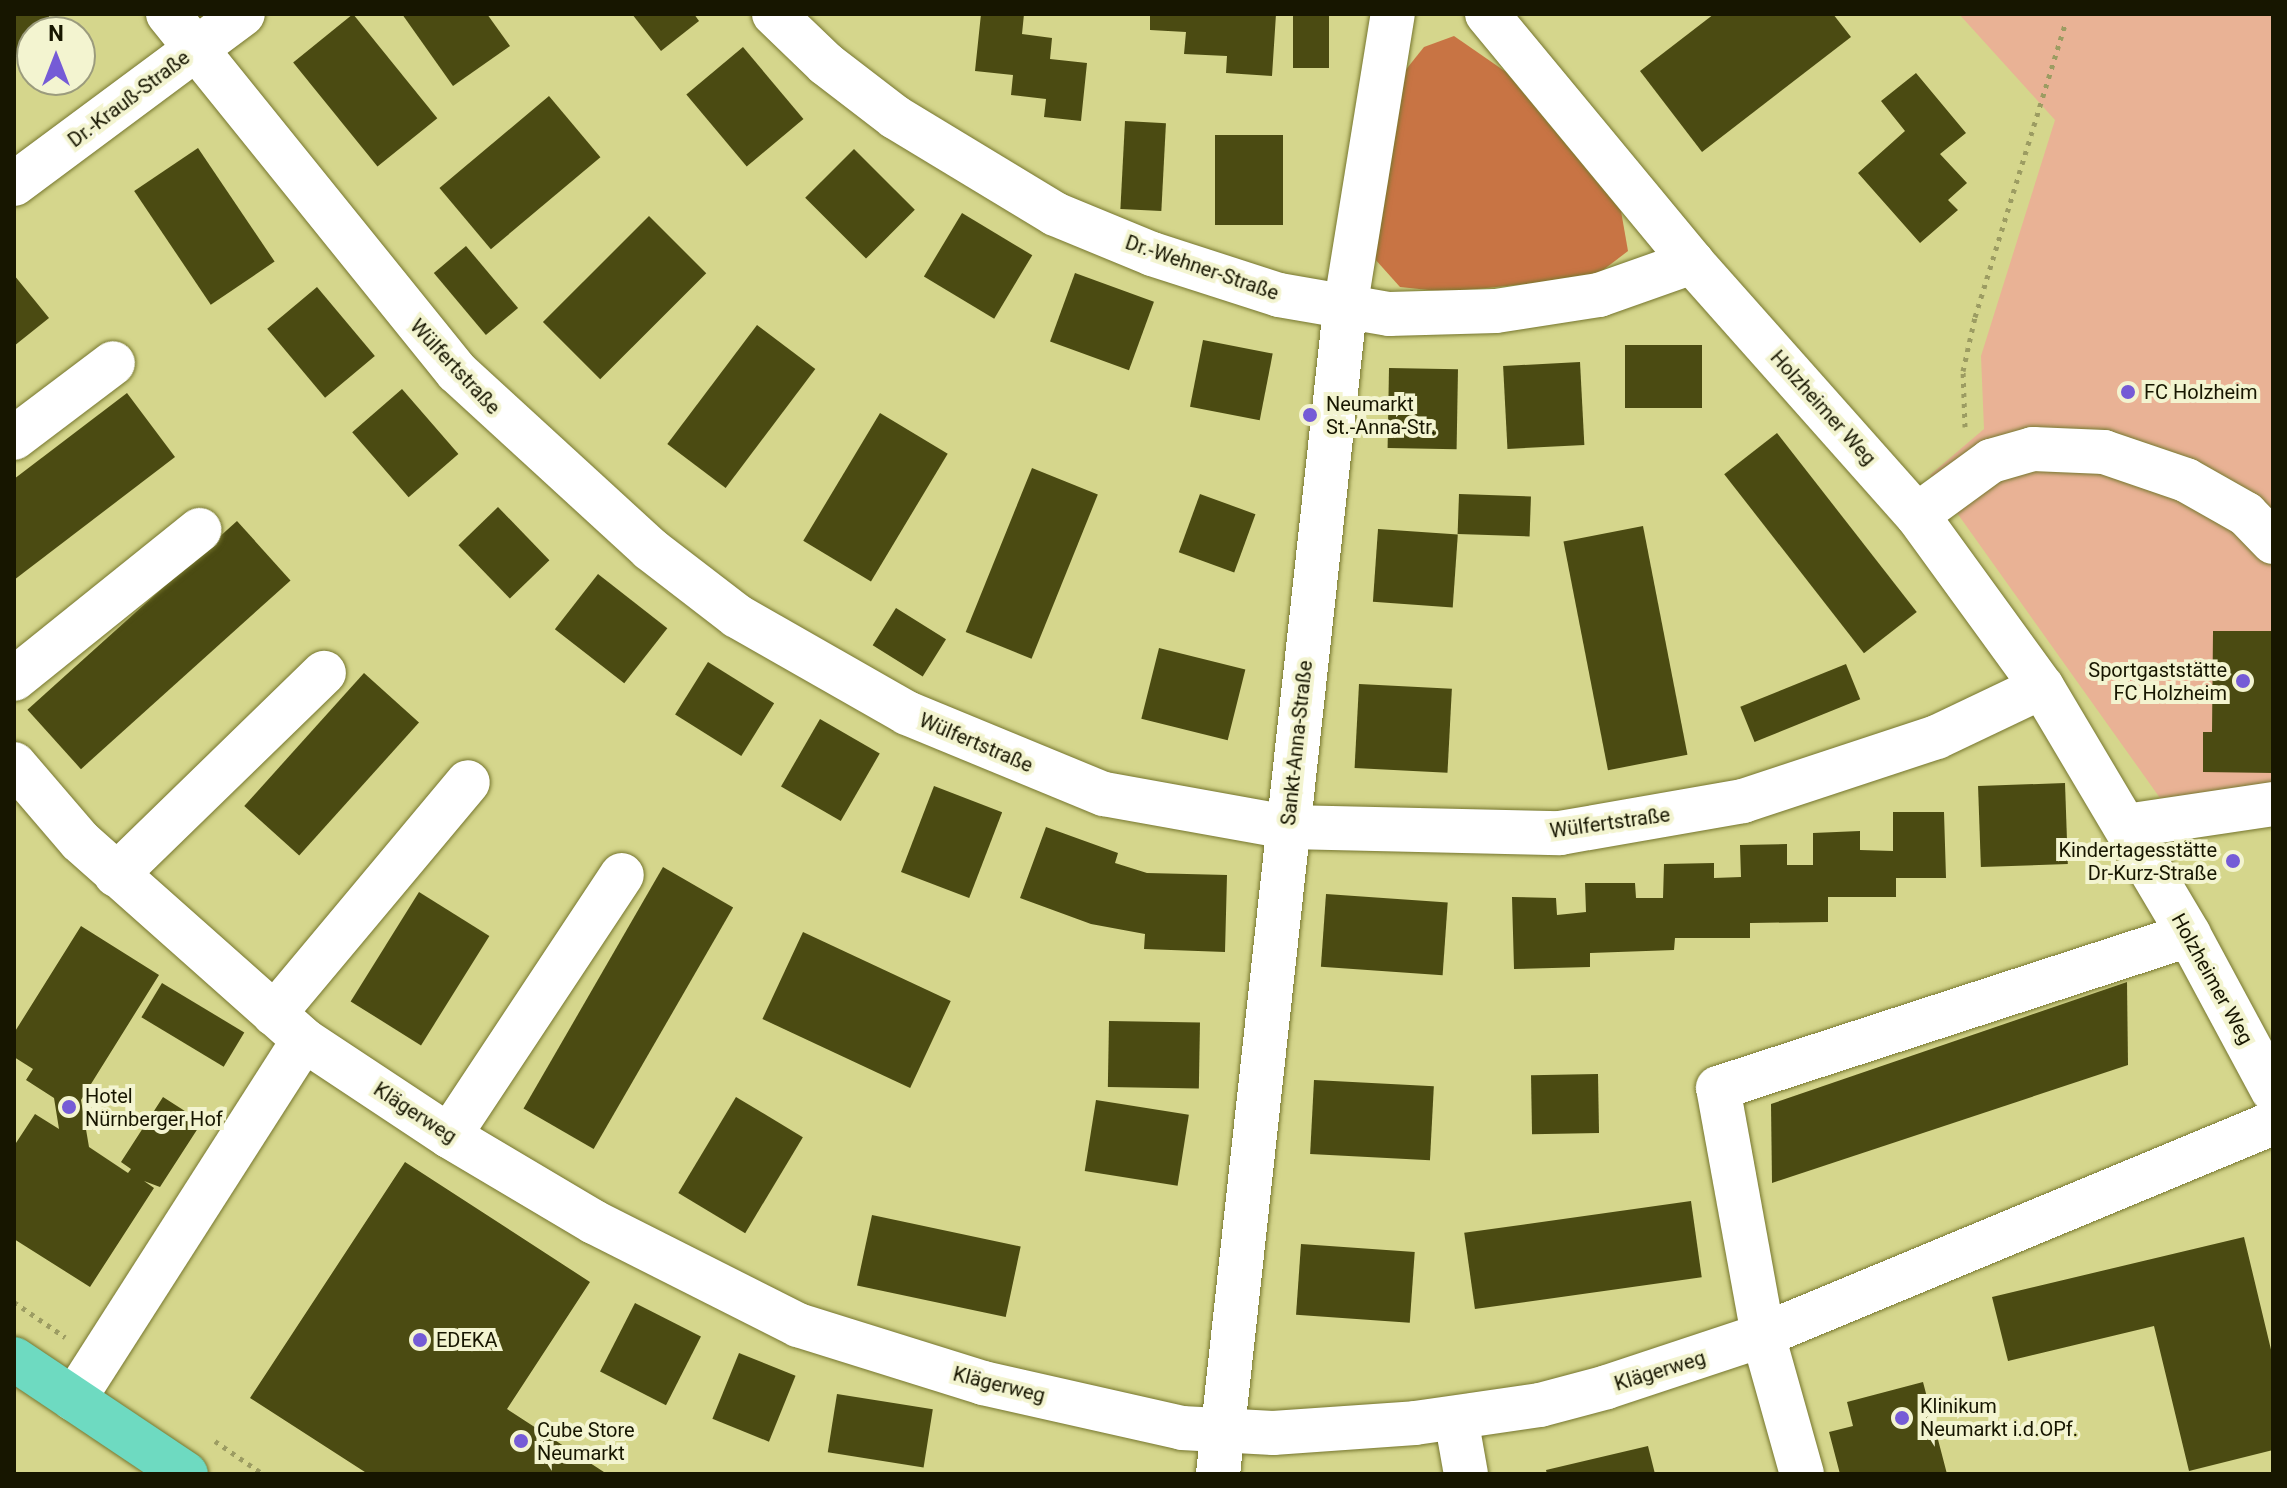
<!DOCTYPE html>
<html>
<head>
<meta charset="utf-8">
<style>
	body { margin:0 }
	#map { position:relative; width:2287px; height:1488px; overflow:hidden; background:#d5d68c; font-family:Roboto,sans-serif }
	div>[style] { position:absolute }
	[style*='--x'] { left:calc(var(--x)*1px); top:calc(var(--y)*1px); width:calc(var(--w)*1px); rotate:calc(var(--a)*1deg) }
	.green>* { inset:0; background:#e9b295 }
	.forest>* { inset:0; background:#c87444 }
	.building>* { inset:0; background:#4b4b12; transform-origin:0 0 }
	.path>* { height:5px; margin-top:-2.5px; transform-origin:0; background:repeating-linear-gradient(90deg,#9c9c62 0 4px,transparent 0 10px) }
	.roads { filter:drop-shadow(0 0 2px #76762e) drop-shadow(0 0 2px #76762e) }
	.minor>* { height:44px; margin:-22px; padding:0 22px; transform-origin:22px; border-radius:22px; background:#fff }
	.major>* { height:44px; margin:-22px; padding:0 22px; transform-origin:22px; border-radius:22px; background:#6edac1 }
	.dots>* { width:22px; height:22px; translate:-50% -50%; box-sizing:border-box; border:4px solid #f3f4d0; border-radius:50% }
	span { translate:-50% -50%; white-space:nowrap; text-align:center; line-height:1.15; -webkit-text-stroke:8px #f3f4d0; paint-order:stroke }
	.street-label { font-size:20px; color:#171600 }
	.poi-label { font-size:20px; color:#171600 }
	.left { translate:0 -50%; text-align:left }
	.right { translate:-100% -50%; text-align:right }
	.frame { position:absolute; inset:0; border:16px solid #171600; pointer-events:none }
	.north { position:absolute; left:16px; top:16px; width:80px; height:80px; box-sizing:border-box; background:#f3f4d0; border:2px solid #9b9b7d; border-radius:50%; rotate:0deg; font-size:22px; font-weight:700; line-height:32px; text-align:center; color:#171600 }
	.north::after { content:''; display:block; margin:auto; width:28px; height:36px; background:#755bd6; clip-path:polygon(50% 0,100% 100%,50% 72%,0 100%) }
</style>
</head>
<body>
<div id="map">
	<div class="green">
		<div style="clip-path:polygon(1959px 14px,2273px 14px,2273px 787px,2160px 798px,1930px 475px,1984px 429px,1981px 356px,2055px 120px)"></div>
	</div>
	<div class="forest">
		<div style="clip-path:polygon(1454px 36px,1506px 72px,1621px 211px,1628px 251px,1594px 277px,1448px 292px,1400px 287px,1374px 258px,1400px 77px,1424px 47px)"></div>
	</div>
	<div class="building">
		<div style="clip-path:polygon(14px 14px,49px 14px,49px 32px,32px 32px,32px 57px,14px 57px)"></div>
		<div style="left:353px;top:14px;width:134px;height:77px;rotate:51deg"></div>
		<div style="clip-path:polygon(402px 14px,487px 14px,510px 46px,453px 86px)"></div>
		<div style="clip-path:polygon(632px 14px,694px 14px,699px 21px,661px 51px)"></div>
		<div style="clip-path:polygon(981px 14px,1024px 14px,1022px 34px,1052px 38px,1050px 59px,1087px 63px,1081px 121px,1044px 117px,1046px 99px,1011px 95px,1013px 75px,975px 71px)"></div>
		<div style="clip-path:polygon(1150px 14px,1276px 14px,1272px 76px,1226px 73px,1227px 56px,1184px 54px,1186px 32px,1150px 30px)"></div>
		<div style="left:1293px;top:14px;width:36px;height:54px"></div>
		<div style="clip-path:polygon(1714px 14px,1833px 14px,1851px 37px,1702px 152px,1640px 71px)"></div>
		<div style="left:743px;top:47px;width:94px;height:74px;rotate:50deg"></div>
		<div style="clip-path:polygon(1916px 73px,1966px 133px,1940px 154px,1967px 183px,1948px 200px,1958px 210px,1920px 243px,1858px 173px,1905px 131px,1881px 101px)"></div>
		<div style="left:549px;top:96px;width:80px;height:143px;rotate:50deg"></div>
		<div style="left:1125px;top:121px;width:41px;height:88px;rotate:3deg"></div>
		<div style="left:1215px;top:135px;width:68px;height:90px"></div>
		<div style="left:198px;top:148px;width:137px;height:77px;rotate:56deg"></div>
		<div style="left:854px;top:149px;width:86px;height:69px;rotate:45deg"></div>
		<div style="left:962px;top:213px;width:82px;height:74px;rotate:31deg"></div>
		<div style="left:649px;top:216px;width:81px;height:150px;rotate:45deg"></div>
		<div style="left:466px;top:246px;width:81px;height:42px;rotate:50deg"></div>
		<div style="left:1075px;top:273px;width:84px;height:73px;rotate:20deg"></div>
		<div style="clip-path:polygon(14px 275px,49px 318px,14px 346px)"></div>
		<div style="left:317px;top:287px;width:90px;height:65px;rotate:50deg"></div>
		<div style="left:757px;top:325px;width:73px;height:149px;rotate:37deg"></div>
		<div style="left:1203px;top:340px;width:71px;height:68px;rotate:11deg"></div>
		<div style="left:1625px;top:345px;width:77px;height:63px"></div>
		<div style="left:1580px;top:362px;width:83px;height:77px;rotate:87deg"></div>
		<div style="left:1389px;top:368px;width:69px;height:80px;rotate:1deg"></div>
		<div style="left:402px;top:389px;width:86px;height:66px;rotate:49deg"></div>
		<div style="clip-path:polygon(127px 393px,175px 457px,14px 580px,14px 479px)"></div>
		<div style="left:880px;top:413px;width:79px;height:149px;rotate:31deg"></div>
		<div style="left:1777px;top:433px;width:227px;height:67px;rotate:52deg"></div>
		<div style="left:1032px;top:468px;width:71px;height:177px;rotate:22deg"></div>
		<div style="left:1200px;top:494px;width:59px;height:62px;rotate:20deg"></div>
		<div style="left:1459px;top:494px;width:72px;height:40px;rotate:2deg"></div>
		<div style="left:498px;top:507px;width:74px;height:55px;rotate:46deg"></div>
		<div style="left:237px;top:521px;width:80px;height:282px;rotate:48deg"></div>
		<div style="left:1643px;top:526px;width:233px;height:81px;rotate:79deg"></div>
		<div style="left:1378px;top:529px;width:80px;height:73px;rotate:4deg"></div>
		<div style="left:598px;top:574px;width:88px;height:70px;rotate:38deg"></div>
		<div style="left:896px;top:608px;width:59px;height:44px;rotate:32deg"></div>
		<div style="clip-path:polygon(2213px 631px,2273px 631px,2273px 773px,2203px 772px,2203px 732px,2212px 732px)"></div>
		<div style="left:1159px;top:648px;width:89px;height:73px;rotate:14deg"></div>
		<div style="left:708px;top:662px;width:78px;height:62px;rotate:32deg"></div>
		<div style="left:1846px;top:664px;width:38px;height:114px;rotate:68deg"></div>
		<div style="left:364px;top:673px;width:74px;height:179px;rotate:42deg"></div>
		<div style="left:1359px;top:684px;width:93px;height:84px;rotate:3deg"></div>
		<div style="left:820px;top:719px;width:69px;height:78px;rotate:30deg"></div>
		<div style="left:2065px;top:783px;width:81px;height:87px;rotate:88deg"></div>
		<div style="left:934px;top:786px;width:73px;height:92px;rotate:21deg"></div>
		<div style="clip-path:polygon(1893px 812px,1944px 812px,1946px 878px,1896px 878px,1896px 897px,1828px 897px,1828px 922px,1750px 923px,1750px 938px,1675px 938px,1674px 950px,1590px 953px,1590px 967px,1514px 969px,1512px 897px,1556px 898px,1557px 915px,1586px 912px,1585px 883px,1635px 883px,1636px 898px,1663px 898px,1664px 864px,1714px 863px,1714px 878px,1741px 877px,1740px 845px,1787px 844px,1787px 865px,1813px 865px,1813px 833px,1860px 831px,1860px 850px,1893px 851px)"></div>
		<div style="clip-path:polygon(1046px 827px,1118px 853px,1115px 863px,1147px 873px,1227px 875px,1225px 952px,1144px 949px,1145px 934px,1091px 924px,1020px 898px)"></div>
		<div style="left:663px;top:867px;width:81px;height:279px;rotate:30deg"></div>
		<div style="left:419px;top:892px;width:83px;height:129px;rotate:32deg"></div>
		<div style="left:1326px;top:894px;width:122px;height:73px;rotate:4deg"></div>
		<div style="clip-path:polygon(81px 926px,159px 975px,81px 1100px,89px 1147px,128px 1173px,131px 1169px,121px 1162px,163px 1097px,202px 1122px,160px 1187px,144px 1181px,154px 1188px,90px 1287px,14px 1239px,14px 1146px,35px 1114px,59px 1129px,54px 1098px,26px 1080px,33px 1069px,14px 1057px,14px 1033px)"></div>
		<div style="left:803px;top:932px;width:163px;height:96px;rotate:25deg"></div>
		<div style="clip-path:polygon(2127px 982px,2128px 1065px,1772px 1183px,1771px 1104px)"></div>
		<div style="left:162px;top:983px;width:96px;height:40px;rotate:31deg"></div>
		<div style="left:1109px;top:1021px;width:91px;height:66px;rotate:1deg"></div>
		<div style="left:1598px;top:1074px;width:59px;height:67px;rotate:89deg"></div>
		<div style="left:1314px;top:1080px;width:120px;height:74px;rotate:3deg"></div>
		<div style="left:736px;top:1097px;width:78px;height:112px;rotate:31deg"></div>
		<div style="left:1096px;top:1100px;width:94px;height:72px;rotate:9deg"></div>
		<div style="clip-path:polygon(405px 1162px,590px 1282px,507px 1409px,607px 1474px,368px 1474px,250px 1398px)"></div>
		<div style="left:1691px;top:1201px;width:77px;height:229px;rotate:82deg"></div>
		<div style="left:872px;top:1215px;width:152px;height:72px;rotate:12deg"></div>
		<div style="clip-path:polygon(2244px 1237px,2273px 1358px,2273px 1450px,2189px 1471px,2154px 1326px,2008px 1361px,1992px 1297px)"></div>
		<div style="left:1301px;top:1244px;width:114px;height:71px;rotate:4deg"></div>
		<div style="left:635px;top:1303px;width:74px;height:77px;rotate:27deg"></div>
		<div style="left:739px;top:1353px;width:61px;height:71px;rotate:22deg"></div>
		<div style="clip-path:polygon(1923px 1382px,1947px 1474px,1840px 1474px,1829px 1432px,1853px 1426px,1847px 1402px)"></div>
		<div style="left:837px;top:1394px;width:97px;height:59px;rotate:9deg"></div>
		<div style="clip-path:polygon(1648px 1446px,1655px 1474px,1547px 1474px,1546px 1470px)"></div>
	</div>
	<div class="path">
		<div style="--x:1965;--y:427;--w:56;--a:-92"></div>
		<div style="--x:1963;--y:371;--w:55;--a:-77.5"></div>
		<div style="--x:1975;--y:317;--w:306;--a:-72.9"></div>
		<div style="--x:14;--y:1302;--w:62;--a:34.5"></div>
		<div style="--x:215;--y:1441;--w:58;--a:34.5"></div>
	</div>
	<div class="roads">
		<div class="minor">
			<div style="--x:168;--y:14;--w:460;--a:51.1"></div>
			<div style="--x:457;--y:372;--w:262;--a:42.5"></div>
			<div style="--x:650;--y:549;--w:110;--a:37.6"></div>
			<div style="--x:737;--y:616;--w:196;--a:29.7"></div>
			<div style="--x:907;--y:713;--w:213;--a:22.4"></div>
			<div style="--x:1104;--y:794;--w:187;--a:10.2"></div>
			<div style="--x:1288;--y:827;--w:272;--a:1.3"></div>
			<div style="--x:1560;--y:833;--w:186;--a:-9.9"></div>
			<div style="--x:1743;--y:801;--w:204;--a:-18.3"></div>
			<div style="--x:1937;--y:737;--w:116;--a:-25.5"></div>
			<div style="--x:774;--y:14;--w:72;--a:43.9"></div>
			<div style="--x:826;--y:64;--w:87;--a:37.5"></div>
			<div style="--x:895;--y:117;--w:187;--a:31.2"></div>
			<div style="--x:1055;--y:214;--w:105;--a:22.4"></div>
			<div style="--x:1152;--y:254;--w:133;--a:17.9"></div>
			<div style="--x:1279;--y:295;--w:112;--a:9.8"></div>
			<div style="--x:1389;--y:314;--w:107;--a:-1.6"></div>
			<div style="--x:1496;--y:311;--w:104;--a:-8.8"></div>
			<div style="--x:1599;--y:295;--w:99;--a:-19.5"></div>
			<div style="--x:1487;--y:14;--w:322;--a:50.4"></div>
			<div style="--x:1692;--y:262;--w:339;--a:48.4"></div>
			<div style="--x:1917;--y:515;--w:213;--a:54"></div>
			<div style="--x:2042;--y:687;--w:288;--a:59.3"></div>
			<div style="--x:2189;--y:935;--w:177;--a:61.7"></div>
			<div style="--x:14;--y:184;--w:285;--a:-36.6"></div>
			<div style="--x:14;--y:438;--w:124;--a:-37.1"></div>
			<div style="--x:1917;--y:515;--w:92;--a:-36.1"></div>
			<div style="--x:1991;--y:461;--w:44;--a:-15.9"></div>
			<div style="--x:2033;--y:449;--w:71;--a:2.4"></div>
			<div style="--x:2104;--y:452;--w:87;--a:18.9"></div>
			<div style="--x:2186;--y:480;--w:69;--a:29.5"></div>
			<div style="--x:2246;--y:514;--w:39;--a:46"></div>
			<div style="--x:14;--y:679;--w:238;--a:-38.8"></div>
			<div style="--x:14;--y:764;--w:101;--a:49.4"></div>
			<div style="--x:80;--y:841;--w:300;--a:41.6"></div>
			<div style="--x:304;--y:1040;--w:174;--a:33.5"></div>
			<div style="--x:449;--y:1136;--w:169;--a:30.7"></div>
			<div style="--x:594;--y:1222;--w:229;--a:26.8"></div>
			<div style="--x:798;--y:1325;--w:194;--a:17.4"></div>
			<div style="--x:983;--y:1383;--w:204;--a:12.7"></div>
			<div style="--x:1182;--y:1428;--w:91;--a:3.1"></div>
			<div style="--x:1273;--y:1433;--w:142;--a:-4"></div>
			<div style="--x:1415;--y:1423;--w:126;--a:-8.2"></div>
			<div style="--x:1540;--y:1405;--w:69;--a:-15"></div>
			<div style="--x:1607;--y:1387;--w:164;--a:-18.4"></div>
			<div style="--x:1763;--y:1335;--w:552;--a:-22.57"></div>
			<div style="--x:2126;--y:826;--w:149;--a:-8.5"></div>
			<div style="--x:116;--y:875;--w:290;--a:-44.2"></div>
			<div style="--x:274;--y:1014;--w:302;--a:-50.1"></div>
			<div style="--x:449;--y:1136;--w:313;--a:-56.5"></div>
			<div style="--x:74;--y:1399;--w:426;--a:-57.4"></div>
			<div style="--x:1456;--y:1418;--w:57;--a:79.9"></div>
			<div style="--x:1218;--y:1474;--w:1172;--a:-83.78"></div>
			<div style="--x:1345;--y:309;--w:299;--a:-80.8"></div>
			<div style="--x:1802;--y:1474;--w:144;--a:-105.7"></div>
			<div style="--x:1763;--y:1335;--w:251;--a:-100.3"></div>
			<div style="--x:1718;--y:1088;--w:495;--a:-18"></div>
		</div>
		<div class="major">
			<div style="--x:14;--y:1359;--w:207;--a:33.8"></div>
		</div>
	</div>
	<div class="dots">
		<div style="left:2128px;top:392px;background:#755bd6"></div>
		<div style="left:1310px;top:415px;background:#755bd6"></div>
		<div style="left:2243px;top:681px;background:#755bd6"></div>
		<div style="left:2233px;top:861px;background:#755bd6"></div>
		<div style="left:69px;top:1107px;background:#755bd6"></div>
		<div style="left:420px;top:1340px;background:#755bd6"></div>
		<div style="left:1902px;top:1418px;background:#755bd6"></div>
		<div style="left:521px;top:1441px;background:#755bd6"></div>
	</div>
	<div class="street-label">
		<span style="left:129px;top:99px;rotate:-37deg">Dr.-Krauß-Straße</span>
		<span style="left:1202px;top:268px;rotate:19deg">Dr.-Wehner-Straße</span>
		<span style="left:455px;top:367px;rotate:47deg">Wülfertstraße</span>
		<span style="left:1823px;top:408px;rotate:48deg">Holzheimer Weg</span>
		<span style="left:976px;top:743px;rotate:23deg">Wülfertstraße</span>
		<span style="left:1297px;top:743px;rotate:-84deg">Sankt-Anna-Straße</span>
		<span style="left:1610px;top:823px;rotate:-8deg">Wülfertstraße</span>
		<span style="left:2212px;top:979px;rotate:61deg">Holzheimer Weg</span>
		<span style="left:415px;top:1113px;rotate:33deg">Klägerweg</span>
		<span style="left:1660px;top:1371px;rotate:-17deg">Klägerweg</span>
		<span style="left:999px;top:1385px;rotate:14deg">Klägerweg</span>
	</div>
	<div class="poi-label">
		<span class="left" style="left:2144px;top:392px">FC Holzheim</span>
		<span class="left" style="left:1326px;top:416px">Neumarkt<br>St.-Anna-Str.</span>
		<span class="right" style="left:2227px;top:682px">Sportgaststätte<br>FC Holzheim</span>
		<span class="right" style="left:2217px;top:862px">Kindertagesstätte<br>Dr-Kurz-Straße</span>
		<span class="left" style="left:85px;top:1108px">Hotel<br>Nürnberger Hof</span>
		<span class="left" style="left:436px;top:1340px">EDEKA</span>
		<span class="left" style="left:1920px;top:1418px">Klinikum<br>Neumarkt i.d.OPf.</span>
		<span class="left" style="left:537px;top:1442px">Cube Store<br>Neumarkt</span>
	</div>
	<div class="frame"></div>
	<div class="north">N</div>
</div>
</body>
</html>
